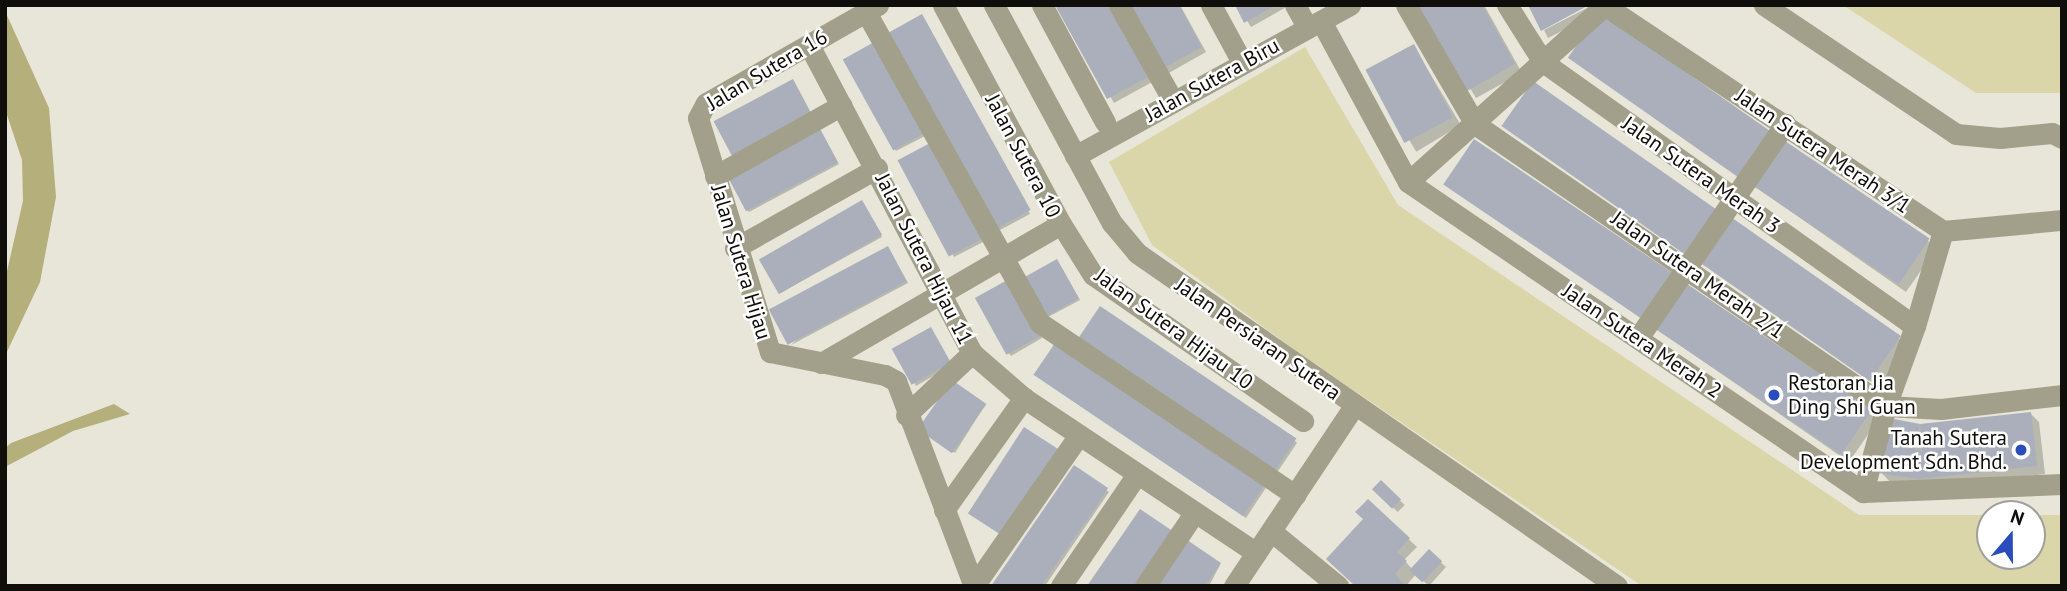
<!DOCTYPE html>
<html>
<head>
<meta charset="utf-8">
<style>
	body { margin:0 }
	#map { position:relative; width:2067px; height:591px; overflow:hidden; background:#e7e6d9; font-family:"PT Sans",sans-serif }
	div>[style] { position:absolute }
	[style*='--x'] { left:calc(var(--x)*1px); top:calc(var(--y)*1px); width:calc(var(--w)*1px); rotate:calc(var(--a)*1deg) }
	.green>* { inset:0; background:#dbd6aa }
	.water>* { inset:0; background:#b5af7c }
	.shadow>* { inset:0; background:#0003; transform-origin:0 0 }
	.building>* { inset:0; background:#aaafbb; transform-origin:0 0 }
	.minor>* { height:21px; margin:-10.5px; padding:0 10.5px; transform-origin:10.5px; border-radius:10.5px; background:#a2a08a }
	.dots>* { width:19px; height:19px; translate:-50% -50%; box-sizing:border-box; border:4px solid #fff; border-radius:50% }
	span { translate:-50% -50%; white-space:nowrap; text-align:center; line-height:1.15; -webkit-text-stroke:5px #fff; paint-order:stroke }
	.street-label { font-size:21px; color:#0f0e0a }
	.poi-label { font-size:21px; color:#0f0e0a }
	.left { translate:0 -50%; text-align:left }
	.right { translate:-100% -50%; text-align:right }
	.frame { position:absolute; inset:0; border:7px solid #0f0e0a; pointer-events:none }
	.north { position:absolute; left:1976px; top:500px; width:70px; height:70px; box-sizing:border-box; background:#fff; border:2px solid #9f9f9d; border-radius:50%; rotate:20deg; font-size:19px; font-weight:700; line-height:28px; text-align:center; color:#0f0e0a }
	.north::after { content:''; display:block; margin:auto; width:24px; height:32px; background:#294dbc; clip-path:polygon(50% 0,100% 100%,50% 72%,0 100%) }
</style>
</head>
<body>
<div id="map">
	<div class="green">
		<div style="clip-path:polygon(1843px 5px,2062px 5px,2062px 93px,1976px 93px)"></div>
		<div style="clip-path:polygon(1305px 47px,1398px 205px,1859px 515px,1990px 515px,1990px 556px,2032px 556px,2032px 515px,2062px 515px,2062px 586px,1642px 586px,1296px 351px,1152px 245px,1109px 162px)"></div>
	</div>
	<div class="water">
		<div style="clip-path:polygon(5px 11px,49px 108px,56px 197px,40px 282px,5px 356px,5px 280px,23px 201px,22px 160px,5px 109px)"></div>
		<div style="clip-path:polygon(114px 404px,130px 414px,73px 431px,5px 467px,5px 448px,11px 443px)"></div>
	</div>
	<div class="shadow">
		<div style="clip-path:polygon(1057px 5px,1154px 81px,1114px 103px)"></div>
		<div style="clip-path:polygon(1126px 5px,1180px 5px,1206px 52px,1167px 74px)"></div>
		<div style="clip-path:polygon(1237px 5px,1290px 5px,1251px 27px)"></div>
		<div style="clip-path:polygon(1425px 5px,1484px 5px,1522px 73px,1476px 98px,1421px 7px)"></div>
		<div style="left:1593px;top:5px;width:9px;height:55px;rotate:63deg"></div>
		<div style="clip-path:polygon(924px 18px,1030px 214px,998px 231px)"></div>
		<div style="left:1414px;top:47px;width:91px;height:52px;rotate:59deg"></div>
		<div style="clip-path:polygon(1571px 58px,1928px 241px,1936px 249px,1906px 292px)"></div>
		<div style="clip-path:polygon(845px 60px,927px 135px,896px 151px)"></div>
		<div style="clip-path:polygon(1504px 126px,1909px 344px,1879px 387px)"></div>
		<div style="clip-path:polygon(821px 131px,839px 164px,749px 212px,747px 210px)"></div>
		<div style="clip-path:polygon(900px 161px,985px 241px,954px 257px)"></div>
		<div style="clip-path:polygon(1445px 183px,1684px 284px,1878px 420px,1849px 462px)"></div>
		<div style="clip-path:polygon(864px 204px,882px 237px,780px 293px,778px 291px)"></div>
		<div style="clip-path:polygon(889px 250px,908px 283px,791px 345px)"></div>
		<div style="clip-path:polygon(1059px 263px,1080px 300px,1048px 317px,1046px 315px)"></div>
		<div style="clip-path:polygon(1011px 284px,1042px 338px,1011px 356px,1009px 353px)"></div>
		<div style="clip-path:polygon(1079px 339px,1295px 441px,1297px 443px,1276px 474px)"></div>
		<div style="clip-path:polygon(894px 349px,952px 365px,916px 386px)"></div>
		<div style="clip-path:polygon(1038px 376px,1267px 486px,1246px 518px)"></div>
		<div style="clip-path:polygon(985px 405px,955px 453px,922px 431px)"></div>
		<div style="clip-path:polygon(2031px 414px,2039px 422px,2045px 474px,1927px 487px,1889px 481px,1881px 472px,1890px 420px,1920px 425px)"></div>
		<div style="clip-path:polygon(1075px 468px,1109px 492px,1045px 586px,993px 586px)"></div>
		<div style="left:1381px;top:482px;width:33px;height:10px;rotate:44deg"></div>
		<div style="clip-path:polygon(1368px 501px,1417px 547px,1404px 560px,1413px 570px,1429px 552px,1446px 567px,1429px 586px,1416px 574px,1406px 586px,1357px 586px)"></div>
		<div style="clip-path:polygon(1220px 565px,1209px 586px,1157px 586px)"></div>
	</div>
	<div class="building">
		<div style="clip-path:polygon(1055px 5px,1110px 5px,1150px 76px,1107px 99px)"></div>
		<div style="clip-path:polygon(1124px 5px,1179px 5px,1202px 47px,1160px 70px)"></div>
		<div style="clip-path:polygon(1235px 5px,1276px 5px,1244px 23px)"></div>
		<div style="clip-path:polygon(1482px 5px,1515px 64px,1467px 91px,1419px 7px)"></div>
		<div style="clip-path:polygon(1528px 5px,1589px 5px,1541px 31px)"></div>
		<div style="left:1600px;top:12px;width:211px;height:56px;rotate:35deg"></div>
		<div style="left:922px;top:14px;width:224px;height:40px;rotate:61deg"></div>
		<div style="left:876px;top:41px;width:104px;height:38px;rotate:61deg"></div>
		<div style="left:1414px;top:44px;width:83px;height:55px;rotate:62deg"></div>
		<div style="left:793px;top:79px;width:40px;height:90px;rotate:62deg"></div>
		<div style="left:1533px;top:81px;width:227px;height:55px;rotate:35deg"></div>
		<div style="left:819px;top:127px;width:40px;height:104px;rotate:62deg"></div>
		<div style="left:1474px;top:139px;width:242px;height:55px;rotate:34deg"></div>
		<div style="left:1782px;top:139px;width:178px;height:55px;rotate:34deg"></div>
		<div style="left:932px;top:142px;width:109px;height:39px;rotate:62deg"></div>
		<div style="left:862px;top:200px;width:40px;height:119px;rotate:60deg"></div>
		<div style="left:1728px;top:215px;width:211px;height:55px;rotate:35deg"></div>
		<div style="left:888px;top:246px;width:40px;height:135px;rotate:62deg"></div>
		<div style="left:1057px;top:259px;width:45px;height:39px;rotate:61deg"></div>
		<div style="left:1009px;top:279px;width:65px;height:39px;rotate:61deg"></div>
		<div style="left:1684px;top:282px;width:227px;height:55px;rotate:34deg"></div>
		<div style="left:1100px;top:306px;width:237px;height:41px;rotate:34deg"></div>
		<div style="left:931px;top:327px;width:41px;height:45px;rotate:61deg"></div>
		<div style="left:1057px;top:340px;width:253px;height:42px;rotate:34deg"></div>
		<div style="left:952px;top:380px;width:42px;height:60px;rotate:35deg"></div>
		<div style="clip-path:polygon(2031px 412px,2037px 466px,1918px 479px,1879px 473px,1889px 418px,1920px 424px,1915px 450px,1922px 451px,1920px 424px)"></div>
		<div style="left:1024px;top:427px;width:42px;height:103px;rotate:33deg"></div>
		<div style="clip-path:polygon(1074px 465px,1108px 488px,1100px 501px,1041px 586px,991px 586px)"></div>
		<div style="left:1381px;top:480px;width:28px;height:13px;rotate:44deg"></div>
		<div style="clip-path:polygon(1368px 499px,1410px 538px,1397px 552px,1407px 561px,1395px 573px,1405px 586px,1355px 586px,1326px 559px,1363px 519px,1355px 512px)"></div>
		<div style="clip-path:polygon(1140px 509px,1174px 532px,1137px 586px,1087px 586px)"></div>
		<div style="clip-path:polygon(1187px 540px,1221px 563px,1205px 586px,1155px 586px)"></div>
		<div style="left:1429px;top:549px;width:18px;height:29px;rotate:43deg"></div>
	</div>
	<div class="minor">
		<div style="--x:878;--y:5;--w:198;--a:150.3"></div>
		<div style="--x:706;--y:103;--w:17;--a:118"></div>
		<div style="--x:698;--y:118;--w:245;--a:72.9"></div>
		<div style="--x:770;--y:352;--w:117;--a:11.3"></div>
		<div style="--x:885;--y:375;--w:13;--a:29"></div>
		<div style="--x:896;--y:381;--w:219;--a:69.2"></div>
		<div style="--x:943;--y:5;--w:249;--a:61.7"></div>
		<div style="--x:1061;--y:224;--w:60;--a:57.9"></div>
		<div style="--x:1093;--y:275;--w:256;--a:34.8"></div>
		<div style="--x:994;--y:5;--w:248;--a:61.6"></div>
		<div style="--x:1112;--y:223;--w:39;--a:50"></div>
		<div style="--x:1137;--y:253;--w:584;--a:34.75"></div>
		<div style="--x:1042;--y:5;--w:133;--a:61.7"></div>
		<div style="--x:1119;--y:5;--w:110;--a:60.6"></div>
		<div style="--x:1211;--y:5;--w:65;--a:61.5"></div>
		<div style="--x:1295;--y:5;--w:26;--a:61"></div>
		<div style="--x:1406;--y:5;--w:138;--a:59.9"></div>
		<div style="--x:1475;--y:124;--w:498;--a:34.5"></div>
		<div style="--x:1886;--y:406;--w:55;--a:3.1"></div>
		<div style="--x:1941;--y:409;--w:122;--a:-6.6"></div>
		<div style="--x:1507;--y:5;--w:67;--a:57.7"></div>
		<div style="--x:1543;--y:62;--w:456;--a:35.4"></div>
		<div style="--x:1604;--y:5;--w:407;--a:33.7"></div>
		<div style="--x:1943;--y:231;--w:120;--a:-5.3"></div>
		<div style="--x:1764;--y:5;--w:231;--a:33.9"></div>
		<div style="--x:1956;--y:134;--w:44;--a:5.2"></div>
		<div style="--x:2000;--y:138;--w:52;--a:-5.5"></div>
		<div style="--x:2052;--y:133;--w:11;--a:27"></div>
		<div style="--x:866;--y:12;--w:356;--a:60.8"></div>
		<div style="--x:1040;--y:323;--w:308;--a:34"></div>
		<div style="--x:1321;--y:21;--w:183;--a:61.6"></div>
		<div style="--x:1408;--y:182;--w:551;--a:34.27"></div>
		<div style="--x:1863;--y:492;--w:199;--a:-2.3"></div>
		<div style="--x:809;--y:45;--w:348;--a:62.1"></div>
		<div style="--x:972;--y:353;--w:69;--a:40.9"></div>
		<div style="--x:1024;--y:398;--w:279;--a:33.7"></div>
		<div style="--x:1075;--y:156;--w:314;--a:-28.8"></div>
		<div style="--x:715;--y:176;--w:145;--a:-29.2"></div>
		<div style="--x:1408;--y:182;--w:263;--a:-41.9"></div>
		<div style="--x:735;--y:248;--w:163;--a:-29.4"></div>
		<div style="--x:1638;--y:338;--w:260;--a:-55.5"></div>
		<div style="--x:821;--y:363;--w:277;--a:-30.1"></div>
		<div style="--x:906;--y:415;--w:91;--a:-43.2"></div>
		<div style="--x:1863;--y:492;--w:89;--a:-75"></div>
		<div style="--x:1886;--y:406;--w:85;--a:-70.1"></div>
		<div style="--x:1915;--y:326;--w:99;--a:-73.6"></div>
		<div style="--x:944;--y:510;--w:138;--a:-54.5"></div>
		<div style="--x:1271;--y:531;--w:87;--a:39.4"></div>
		<div style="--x:974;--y:586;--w:184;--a:-55.2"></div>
		<div style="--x:1061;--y:586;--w:135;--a:-55.8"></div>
		<div style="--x:1145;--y:586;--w:89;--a:-56"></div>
		<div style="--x:1234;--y:586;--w:216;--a:-56.3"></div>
	</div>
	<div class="dots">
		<div style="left:1774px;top:395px;background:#294dbc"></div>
		<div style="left:2021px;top:450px;background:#294dbc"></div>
	</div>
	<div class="street-label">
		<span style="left:767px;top:70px;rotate:-31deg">Jalan Sutera 16</span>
		<span style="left:1212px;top:80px;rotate:-29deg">Jalan Sutera Biru</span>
		<span style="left:1823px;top:151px;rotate:34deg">Jalan Sutera Merah 3/1</span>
		<span style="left:1023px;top:156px;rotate:62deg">Jalan Sutera 10</span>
		<span style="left:1701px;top:175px;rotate:35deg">Jalan Sutera Merah 3</span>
		<span style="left:924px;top:259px;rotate:63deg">Jalan Sutera Hijau 11</span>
		<span style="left:741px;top:262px;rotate:73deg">Jalan Sutera Hijau</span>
		<span style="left:1698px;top:275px;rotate:35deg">Jalan Sutera Merah 2/1</span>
		<span style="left:1174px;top:329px;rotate:36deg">Jalan Sutera Hijau 10</span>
		<span style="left:1258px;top:339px;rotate:35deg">Jalan Persiaran Sutera</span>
		<span style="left:1642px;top:341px;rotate:34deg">Jalan Sutera Merah 2</span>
	</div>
	<div class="poi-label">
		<span class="left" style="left:1788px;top:395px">Restoran Jia<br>Ding Shi Guan</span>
		<span class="right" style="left:2007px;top:450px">Tanah Sutera<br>Development Sdn. Bhd.</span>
	</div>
	<div class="frame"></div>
	<div class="north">N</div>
</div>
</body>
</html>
